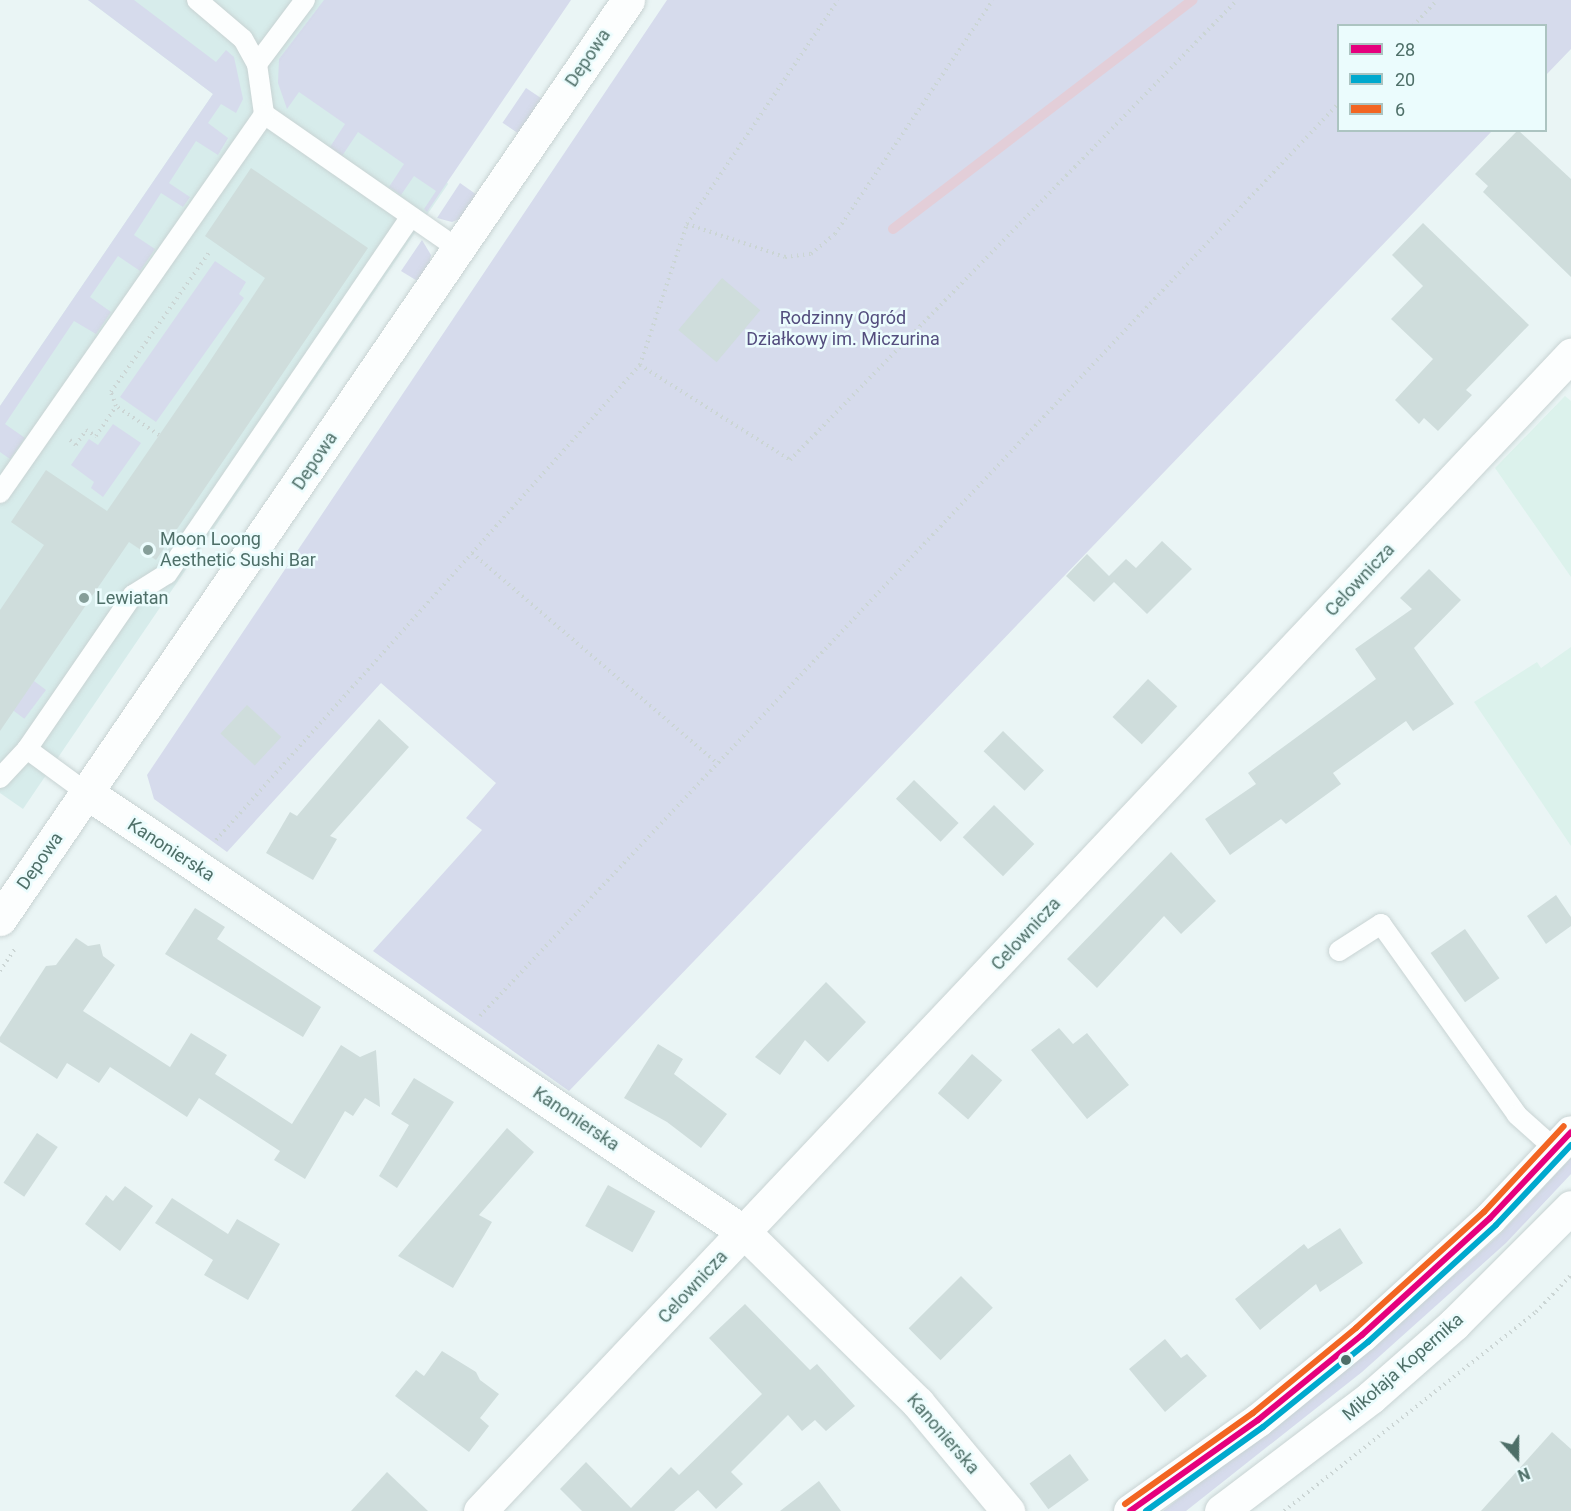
<!DOCTYPE html>
<html>
<head>
<meta charset="utf-8">
<style>
	body { margin:0 }
	#map { position:relative; width:1571px; height:1511px; overflow:hidden; background:#eaf5f5; font-family:Roboto,sans-serif }
	div>[style] { position:absolute }
	[style*='--x'] { left:calc(var(--x)*1px); top:calc(var(--y)*1px); width:calc(var(--w)*1px); rotate:calc(var(--a)*1deg) }
	.residential>* { inset:0; background:#d7eceb }
	.commercial>* { inset:0; background:#dcf2ec }
	.green>* { inset:0; background:#d6dbec; transform-origin:0 0 }
	.stream>* { height:10px; margin:-5px; padding:0 5px; transform-origin:5px; border-radius:5px; background:#e3ced8 }
	.building>* { inset:0; background:#cfdddc; transform-origin:0 0 }
	.path>* { height:4px; margin-top:-2px; transform-origin:0; background:repeating-linear-gradient(90deg,#cbd5d4 0 1.5px,transparent 0 6px) }
	.roads { filter:drop-shadow(0 0 2px #c8d3d3) drop-shadow(0 0 2px #c8d3d3) }
	.lane>* { height:20px; margin:-10px; padding:0 10px; transform-origin:10px; border-radius:10px; background:#fcfefe }
	.street>* { height:33px; margin:-16.5px; padding:0 16.5px; transform-origin:16.5px; border-radius:16.5px; background:#fcfefe }
	.secondary>* { height:33px; margin:-16.5px; padding:0 16.5px; transform-origin:16.5px; border-radius:16.5px; background:#fcfefe }
	.bus-1>* { height:6px; margin:-3px; padding:0 3px; transform-origin:3px; border-radius:3px; background:#e5007d }
	.bus-2>* { height:6px; margin:-3px; padding:0 3px; transform-origin:3px; border-radius:3px; background:#00a9ce }
	.bus-3>* { height:6px; margin:-3px; padding:0 3px; transform-origin:3px; border-radius:3px; background:#f26522 }
	.dots>* { width:16px; height:16px; translate:-50% -50%; box-sizing:border-box; border:3px solid #ebfcfd; border-radius:50% }
	span { translate:-50% -50%; white-space:nowrap; text-align:center; line-height:1.15; -webkit-text-stroke:5px #ebfcfd; paint-order:stroke }
	.street-label { font-size:18px; color:#4e6f68 }
	.park-label { font-size:18px; color:#544d7e }
	.poi-label { font-size:18px; color:#4e6f68 }
	.left { translate:0 -50%; text-align:left }
	.legend { position:absolute; left:1337px; top:24px; width:210px; height:108px; box-sizing:border-box; background:#ebfcfd; border:2px solid #acc4c1; margin:0; padding:8px 10px; list-style:none; font-size:18px; color:#4e6f68 }
	.legend li { display:flex; align-items:center; gap:12px; height:30px }
	.legend b { width:30px; border:2px solid #acc4c1 }
	.north { position:absolute; left:1487px; top:1427px; width:60px; height:60px; -webkit-text-stroke:4px #ebfcfd; paint-order:stroke; rotate:159deg; font-size:16px; font-weight:700; line-height:24px; text-align:center; color:#4e6f68 }
	.north::after { content:''; display:block; margin:auto; width:21px; height:27px; background:#4e6f68; clip-path:polygon(50% 0,100% 100%,50% 72%,0 100%) }
</style>
</head>
<body>
<div id="map">
	<div class="residential">
		<div style="clip-path:polygon(88px 0,354px 0,448px 184px,23px 809px,0 793px,0 406px,213px 94px)"></div>
	</div>
	<div class="commercial">
		<div style="clip-path:polygon(1565px 396px,1571px 401px,1571px 577px,1495px 468px)"></div>
		<div style="clip-path:polygon(1571px 647px,1571px 846px,1474px 702px,1537px 662px,1541px 668px)"></div>
	</div>
	<div class="green">
		<div style="clip-path:polygon(88px 0,134px 0,216px 62px,226px 50px,234px 57px,243px 99px,236px 113px,221px 104px,208px 123px,228px 138px,218px 155px,196px 141px,169px 183px,190px 197px,183px 207px,161px 193px,134px 235px,155px 249px,140px 271px,118px 256px,90px 297px,111px 312px,96px 334px,74px 321px,5px 424px,25px 438px,10px 459px,0 452px,0 406px,213px 94px)"></div>
		<div style="clip-path:polygon(324px 0,571px 0,427px 212px,424px 209px,436px 191px,414px 176px,401px 195px,389px 187px,404px 164px,358px 132px,342px 156px,330px 147px,345px 124px,299px 92px,287px 109px,278px 83px,279px 59px)"></div>
		<div style="clip-path:polygon(667px 0,1571px 0,1571px 49px,1546px 75px,1546px 26px,1338px 26px,1338px 130px,1492px 131px,569px 1091px,373px 951px,482px 830px,466px 818px,496px 783px,381px 683px,227px 852px,154px 799px,147px 775px)"></div>
		<div style="left:526px;top:88px;width:22px;height:42px;rotate:34deg"></div>
		<div style="clip-path:polygon(460px 183px,477px 195px,462px 218px,452px 222px,437px 218px)"></div>
		<div style="clip-path:polygon(422px 240px,431px 255px,428px 270px,419px 282px,401px 271px)"></div>
		<div style="clip-path:polygon(215px 261px,246px 282px,239px 294px,244px 298px,156px 422px,120px 397px)"></div>
		<div style="clip-path:polygon(113px 424px,141px 443px,103px 497px,91px 488px,94px 482px,71px 465px,89px 439px,98px 445px)"></div>
		<div style="left:34px;top:681px;width:15px;height:36px;rotate:37deg"></div>
		<div style="clip-path:polygon(1571px 1158px,1571px 1174px,1506px 1243px,1362px 1372px,1186px 1511px,1163px 1511px,1356px 1362px,1498px 1236px)"></div>
	</div>
	<div class="stream">
		<div style="--x:893;--y:229;--w:377;--a:-37.4"></div>
	</div>
	<div class="building">
		<div style="clip-path:polygon(1518px 130px,1571px 179px,1571px 277px,1483px 192px,1488px 186px,1475px 174px)"></div>
		<div style="clip-path:polygon(251px 168px,368px 248px,156px 560px,129px 542px,0 731px,0 610px,44px 545px,11px 522px,46px 470px,107px 511px,206px 367px,265px 278px,205px 236px)"></div>
		<div style="clip-path:polygon(1423px 223px,1529px 325px,1466px 390px,1472px 395px,1438px 431px,1424px 418px,1419px 424px,1395px 400px,1433px 359px,1391px 319px,1423px 286px,1392px 255px)"></div>
		<div style="left:722px;top:278px;width:50px;height:68px;rotate:40deg"></div>
		<div style="clip-path:polygon(1162px 541px,1192px 569px,1147px 614px,1114px 582px,1094px 602px,1066px 576px,1087px 554px,1109px 576px,1126px 559px,1136px 568px)"></div>
		<div style="clip-path:polygon(1429px 569px,1461px 600px,1414px 648px,1454px 704px,1413px 731px,1406px 721px,1333px 773px,1341px 784px,1286px 824px,1281px 819px,1230px 855px,1205px 819px,1256px 784px,1248px 773px,1376px 679px,1355px 649px,1412px 609px,1400px 598px)"></div>
		<div style="left:1148px;top:679px;width:40px;height:52px;rotate:43deg"></div>
		<div style="left:247px;top:705px;width:47px;height:39px;rotate:43deg"></div>
		<div style="clip-path:polygon(379px 719px,409px 747px,330px 836px,337px 839px,313px 880px,266px 853px,290px 812px,297px 816px)"></div>
		<div style="left:1003px;top:731px;width:57px;height:28px;rotate:44deg"></div>
		<div style="left:914px;top:780px;width:62px;height:26px;rotate:44deg"></div>
		<div style="left:994px;top:805px;width:56px;height:45px;rotate:44deg"></div>
		<div style="clip-path:polygon(1171px 852px,1216px 901px,1181px 934px,1164px 916px,1097px 988px,1067px 959px)"></div>
		<div style="clip-path:polygon(1556px 895px,1571px 917px,1571px 926px,1546px 944px,1527px 916px)"></div>
		<div style="clip-path:polygon(195px 908px,225px 927px,217px 939px,321px 1007px,303px 1037px,165px 954px)"></div>
		<div style="left:1465px;top:929px;width:60px;height:42px;rotate:55deg"></div>
		<div style="clip-path:polygon(76px 938px,88px 946px,100px 944px,103px 956px,115px 965px,83px 1011px,170px 1067px,191px 1033px,227px 1055px,215px 1074px,292px 1124px,341px 1045px,360px 1057px,376px 1050px,380px 1107px,365px 1098px,353px 1116px,345px 1111px,305px 1179px,274px 1160px,280px 1151px,199px 1098px,187px 1117px,110px 1067px,99px 1083px,67px 1063px,57px 1079px,0 1042px,0 1037px,46px 966px,56px 965px)"></div>
		<div style="clip-path:polygon(826px 982px,866px 1022px,828px 1062px,805px 1040px,780px 1075px,755px 1057px)"></div>
		<div style="clip-path:polygon(1059px 1028px,1073px 1044px,1087px 1033px,1129px 1085px,1087px 1119px,1031px 1050px)"></div>
		<div style="clip-path:polygon(658px 1044px,683px 1059px,674px 1074px,727px 1114px,701px 1148px,667px 1122px,624px 1098px)"></div>
		<div style="left:972px;top:1054px;width:40px;height:52px;rotate:41deg"></div>
		<div style="clip-path:polygon(414px 1078px,454px 1102px,397px 1188px,379px 1176px,409px 1125px,391px 1114px)"></div>
		<div style="clip-path:polygon(507px 1128px,534px 1152px,479px 1215px,492px 1222px,453px 1288px,398px 1256px)"></div>
		<div style="left:37px;top:1133px;width:25px;height:60px;rotate:34deg"></div>
		<div style="left:608px;top:1185px;width:54px;height:47px;rotate:29deg"></div>
		<div style="clip-path:polygon(125px 1186px,153px 1206px,120px 1251px,85px 1224px,106px 1195px,113px 1201px)"></div>
		<div style="clip-path:polygon(172px 1198px,228px 1234px,237px 1219px,280px 1244px,248px 1300px,204px 1275px,213px 1260px,155px 1223px)"></div>
		<div style="clip-path:polygon(1340px 1228px,1363px 1263px,1320px 1292px,1316px 1284px,1260px 1330px,1235px 1299px,1304px 1244px,1308px 1249px)"></div>
		<div style="left:961px;top:1276px;width:45px;height:74px;rotate:45deg"></div>
		<div style="clip-path:polygon(745px 1304px,810px 1370px,817px 1364px,855px 1406px,826px 1431px,815px 1420px,802px 1431px,788px 1415px,731px 1472px,743px 1484px,716px 1509px,698px 1490px,674px 1511px,582px 1511px,560px 1489px,586px 1462px,631px 1508px,671px 1467px,679px 1475px,762px 1394px,709px 1338px)"></div>
		<div style="clip-path:polygon(1165px 1339px,1181px 1358px,1187px 1354px,1207px 1376px,1165px 1412px,1129px 1369px)"></div>
		<div style="clip-path:polygon(442px 1351px,476px 1372px,480px 1380px,499px 1394px,480px 1418px,489px 1426px,469px 1452px,395px 1396px,416px 1370px,424px 1376px)"></div>
		<div style="clip-path:polygon(1552px 1432px,1571px 1449px,1571px 1511px,1481px 1511px)"></div>
		<div style="left:1070px;top:1454px;width:32px;height:50px;rotate:54deg"></div>
		<div style="clip-path:polygon(387px 1472px,428px 1511px,351px 1511px)"></div>
		<div style="clip-path:polygon(819px 1481px,841px 1511px,780px 1511px)"></div>
	</div>
	<div class="path">
		<div style="--x:1413;--y:26;--w:35;--a:-47"></div>
		<div style="--x:687;--y:224;--w:103;--a:18.6"></div>
		<div style="--x:785;--y:257;--w:26;--a:-7"></div>
		<div style="--x:811;--y:254;--w:31;--a:-40"></div>
		<div style="--x:835;--y:234;--w:282;--a:-56"></div>
		<div style="--x:640;--y:365;--w:178;--a:32.3"></div>
		<div style="--x:790;--y:460;--w:641;--a:-45.82"></div>
		<div style="--x:159;--y:435;--w:52;--a:-146"></div>
		<div style="--x:116;--y:406;--w:15;--a:-110"></div>
		<div style="--x:111;--y:392;--w:172;--a:-54.9"></div>
		<div style="--x:70;--y:440;--w:8;--a:40"></div>
		<div style="--x:76;--y:445;--w:18;--a:-56"></div>
		<div style="--x:86;--y:430;--w:12;--a:31"></div>
		<div style="--x:96;--y:436;--w:36;--a:-56"></div>
		<div style="--x:472;--y:553;--w:323;--a:40.6"></div>
		<div style="--x:216;--y:840;--w:637;--a:-48.25"></div>
		<div style="--x:640;--y:365;--w:149;--a:-71.6"></div>
		<div style="--x:687;--y:224;--w:270;--a:-56"></div>
		<div style="--x:0;--y:971;--w:27;--a:-56"></div>
		<div style="--x:480;--y:1016;--w:1252;--a:-46.75"></div>
		<div style="--x:1284;--y:1511;--w:321;--a:-38.3"></div>
		<div style="--x:1536;--y:1312;--w:51;--a:-46.6"></div>
	</div>
	<div class="roads">
		<div class="lane">
			<div style="--x:197;--y:0;--w:60;--a:40.3"></div>
			<div style="--x:243;--y:39;--w:29;--a:61"></div>
			<div style="--x:257;--y:64;--w:50;--a:82"></div>
			<div style="--x:264;--y:114;--w:239;--a:34.8"></div>
			<div style="--x:257;--y:64;--w:80;--a:-53.1"></div>
			<div style="--x:0;--y:493;--w:462;--a:-55.1"></div>
			<div style="--x:27;--y:749;--w:187;--a:-55.5"></div>
			<div style="--x:133;--y:595;--w:40;--a:-32"></div>
			<div style="--x:167;--y:574;--w:431;--a:-55.7"></div>
			<div style="--x:0;--y:778;--w:40;--a:-47"></div>
			<div style="--x:27;--y:749;--w:74;--a:36.3"></div>
			<div style="--x:1339;--y:951;--w:50;--a:-32.7"></div>
			<div style="--x:1381;--y:924;--w:234;--a:54.5"></div>
			<div style="--x:1517;--y:1115;--w:51;--a:41.8"></div>
		</div>
		<div class="street">
			<div style="--x:87;--y:793;--w:790;--a:33.75"></div>
			<div style="--x:744;--y:1232;--w:244;--a:44.5"></div>
			<div style="--x:918;--y:1403;--w:141;--a:50.2"></div>
			<div style="--x:0;--y:919;--w:1113;--a:-55.65"></div>
			<div style="--x:480;--y:1511;--w:1590;--a:-46.66"></div>
		</div>
		<div class="secondary">
			<div style="--x:1130;--y:1511;--w:157;--a:-35.4"></div>
			<div style="--x:1258;--y:1420;--w:134;--a:-39.3"></div>
			<div style="--x:1362;--y:1335;--w:173;--a:-42.4"></div>
			<div style="--x:1490;--y:1218;--w:118;--a:-46.7"></div>
			<div style="--x:1221;--y:1511;--w:188;--a:-37.2"></div>
			<div style="--x:1371;--y:1397;--w:111;--a:-41.3"></div>
			<div style="--x:1454;--y:1324;--w:165;--a:-45"></div>
		</div>
	</div>
	<div class="bus-1">
		<div style="--x:1130;--y:1511;--w:157;--a:-35.4"></div>
		<div style="--x:1258;--y:1420;--w:134;--a:-39.3"></div>
		<div style="--x:1362;--y:1335;--w:173;--a:-42.4"></div>
		<div style="--x:1490;--y:1218;--w:118;--a:-46.7"></div>
	</div>
	<div class="bus-2">
		<div style="--x:1146;--y:1511;--w:144;--a:-35.7"></div>
		<div style="--x:1263;--y:1427;--w:135;--a:-39"></div>
		<div style="--x:1368;--y:1342;--w:173;--a:-42.4"></div>
		<div style="--x:1496;--y:1225;--w:110;--a:-46.8"></div>
	</div>
	<div class="bus-3">
		<div style="--x:1125;--y:1504;--w:157;--a:-35.4"></div>
		<div style="--x:1253;--y:1413;--w:134;--a:-39.5"></div>
		<div style="--x:1356;--y:1328;--w:173;--a:-42.2"></div>
		<div style="--x:1484;--y:1212;--w:117;--a:-47.1"></div>
	</div>
	<div class="dots">
		<div style="left:148px;top:550px;background:#859e99"></div>
		<div style="left:84px;top:598px;background:#859e99"></div>
		<div style="left:1346px;top:1360px;background:#4e6f68"></div>
	</div>
	<div class="street-label">
		<span style="left:588px;top:58px;rotate:-56deg">Depowa</span>
		<span style="left:315px;top:461px;rotate:-56deg">Depowa</span>
		<span style="left:1360px;top:580px;rotate:-47deg">Celownicza</span>
		<span style="left:171px;top:850px;rotate:33deg">Kanonierska</span>
		<span style="left:40px;top:861px;rotate:-55deg">Depowa</span>
		<span style="left:1026px;top:934px;rotate:-47deg">Celownicza</span>
		<span style="left:576px;top:1119px;rotate:34deg">Kanonierska</span>
		<span style="left:693px;top:1287px;rotate:-47deg">Celownicza</span>
		<span style="left:1403px;top:1367px;rotate:-41deg">Mikołaja Kopernika</span>
		<span style="left:943px;top:1434px;rotate:49deg">Kanonierska</span>
	</div>
	<div class="park-label">
		<span style="left:843px;top:329px">Rodzinny Ogród<br>Działkowy im. Miczurina</span>
	</div>
	<div class="poi-label">
		<span class="left" style="left:160px;top:550px">Moon Loong<br>Aesthetic Sushi Bar</span>
		<span class="left" style="left:96px;top:598px">Lewiatan</span>
	</div>
	<ul class="legend">
	<li><b style="height:8px;background:#e5007d"></b>28</li>
	<li><b style="height:8px;background:#00a9ce"></b>20</li>
	<li><b style="height:8px;background:#f26522"></b>6</li>
	</ul>
	<div class="north">N</div>
</div>
</body>
</html>
